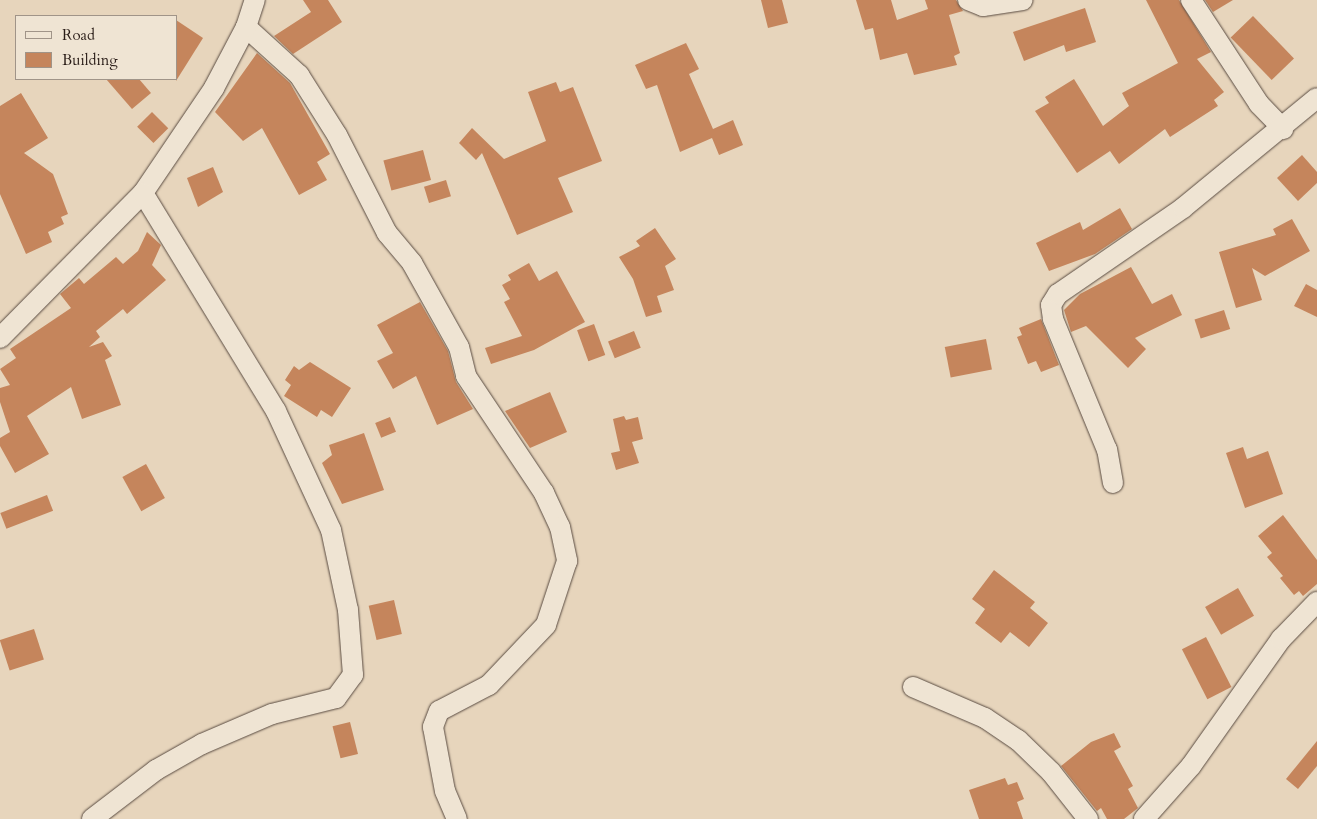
<!DOCTYPE html>
<html>
<head>
<meta charset="utf-8">
<style>
	body { margin:0 }
	#map { position:relative; width:1317px; height:819px; overflow:hidden; background:#e7d5bc; font-family:Cardo,serif }
	div>[style] { position:absolute }
	[style*='--x'] { left:calc(var(--x)*1px); top:calc(var(--y)*1px); width:calc(var(--w)*1px); rotate:calc(var(--a)*1deg) }
	.building>* { inset:0; background:#c5855c; transform-origin:0 0 }
	.roads { filter:drop-shadow(0 0 1px #594b41) drop-shadow(0 0 1px #594b41) }
	.minor>* { height:20px; margin:-10px; padding:0 10px; transform-origin:10px; border-radius:10px; background:#efe4d3 }
	span { translate:-50% -50%; white-space:nowrap; text-align:center; line-height:1.15; -webkit-text-stroke:5px #efe4d3; paint-order:stroke }
	.legend { position:absolute; left:15px; top:15px; width:162px; height:65px; box-sizing:border-box; background:#efe4d3; border:1px solid #a09488; margin:0; padding:6px 9px; list-style:none; font-size:15px; color:#2a1d18 }
	.legend li { display:flex; align-items:center; gap:10px; height:25px }
	.legend b { width:25px; border:1px solid #a09488 }
</style>
</head>
<body>
<div id="map">
	<div class="building">
		<div style="clip-path:polygon(303px 0,328px 0,342px 22px,293px 54px,274px 36px,311px 12px)"></div>
		<div style="clip-path:polygon(761px 0,782px 0,788px 23px,768px 28px)"></div>
		<div style="clip-path:polygon(856px 0,891px 0,897px 20px,928px 9px,925px 0,956px 0,963px 11px,949px 15px,960px 53px,954px 56px,957px 65px,914px 75px,907px 53px,880px 60px,873px 28px,865px 30px)"></div>
		<div style="clip-path:polygon(1146px 0,1179px 0,1211px 52px,1197px 59px,1224px 92px,1214px 100px,1218px 106px,1170px 137px,1165px 129px,1119px 164px,1110px 151px,1077px 173px,1035px 111px,1049px 103px,1045px 97px,1074px 79px,1103px 126px,1129px 106px,1122px 93px,1178px 63px)"></div>
		<div style="clip-path:polygon(1205px 0,1233px 0,1213px 12px)"></div>
		<div style="clip-path:polygon(1085px 8px,1096px 42px,1066px 52px,1064px 45px,1024px 61px,1013px 32px)"></div>
		<div style="left:1253px;top:16px;width:59px;height:31px;rotate:46deg"></div>
		<div style="clip-path:polygon(176px 20px,203px 38px,176px 81px)"></div>
		<div style="clip-path:polygon(686px 43px,699px 69px,689px 74px,713px 129px,733px 120px,743px 145px,719px 155px,712px 138px,680px 152px,657px 85px,646px 89px,635px 65px)"></div>
		<div style="clip-path:polygon(257px 53px,290px 83px,330px 154px,317px 162px,327px 180px,299px 195px,262px 128px,243px 141px,215px 112px)"></div>
		<div style="clip-path:polygon(106px 79px,139px 79px,151px 93px,132px 109px)"></div>
		<div style="clip-path:polygon(556px 82px,560px 92px,573px 87px,602px 161px,558px 178px,573px 212px,517px 235px,482px 153px,476px 160px,459px 143px,472px 128px,504px 159px,546px 141px,528px 92px)"></div>
		<div style="clip-path:polygon(21px 93px,48px 138px,24px 153px,53px 174px,68px 214px,61px 217px,64px 224px,48px 232px,52px 242px,26px 254px,0 194px,0 106px)"></div>
		<div style="left:152px;top:112px;width:23px;height:21px;rotate:45deg"></div>
		<div style="left:423px;top:150px;width:31px;height:41px;rotate:75deg"></div>
		<div style="clip-path:polygon(1302px 155px,1317px 172px,1317px 183px,1298px 201px,1277px 178px)"></div>
		<div style="clip-path:polygon(213px 167px,223px 192px,198px 207px,187px 178px)"></div>
		<div style="left:446px;top:180px;width:17px;height:23px;rotate:73deg"></div>
		<div style="clip-path:polygon(1120px 208px,1132px 229px,1095px 254px,1049px 271px,1036px 243px,1080px 222px,1083px 230px)"></div>
		<div style="clip-path:polygon(1292px 219px,1310px 251px,1265px 276px,1252px 268px,1262px 300px,1236px 308px,1219px 252px,1276px 235px,1273px 229px)"></div>
		<div style="clip-path:polygon(655px 228px,676px 259px,665px 266px,674px 290px,657px 296px,662px 312px,646px 317px,633px 279px,619px 257px,640px 246px,636px 241px)"></div>
		<div style="clip-path:polygon(147px 232px,161px 245px,152px 265px,166px 280px,127px 314px,123px 309px,96px 331px,100px 337px,89px 347px,103px 342px,112px 356px,105px 360px,121px 405px,82px 419px,71px 387px,27px 416px,49px 454px,15px 473px,0 446px,0 438px,10px 432px,0 402px,0 388px,10px 385px,0 369px,16px 358px,10px 349px,71px 308px,60px 294px,79px 278px,84px 284px,116px 257px,123px 264px,138px 251px)"></div>
		<div style="clip-path:polygon(529px 263px,539px 281px,557px 271px,585px 322px,534px 350px,491px 364px,485px 348px,522px 336px,504px 302px,510px 299px,502px 285px,511px 280px,508px 275px)"></div>
		<div style="clip-path:polygon(1131px 267px,1152px 304px,1172px 294px,1182px 315px,1135px 338px,1146px 349px,1128px 368px,1086px 326px,1071px 332px,1064px 310px,1080px 294px)"></div>
		<div style="clip-path:polygon(1306px 284px,1317px 290px,1317px 317px,1294px 306px)"></div>
		<div style="clip-path:polygon(420px 302px,448px 351px,456px 382px,473px 409px,437px 425px,416px 376px,393px 389px,377px 361px,393px 353px,377px 325px)"></div>
		<div style="left:1224px;top:310px;width:20px;height:31px;rotate:72deg"></div>
		<div style="clip-path:polygon(1041px 319px,1059px 365px,1041px 372px,1036px 361px,1028px 364px,1017px 337px,1022px 335px,1019px 328px)"></div>
		<div style="left:594px;top:324px;width:33px;height:18px;rotate:70deg"></div>
		<div style="left:634px;top:331px;width:18px;height:28px;rotate:68deg"></div>
		<div style="left:986px;top:339px;width:31px;height:42px;rotate:79deg"></div>
		<div style="clip-path:polygon(310px 362px,351px 388px,332px 417px,321px 410px,317px 417px,284px 396px,291px 385px,285px 380px,294px 366px,299px 370px)"></div>
		<div style="clip-path:polygon(550px 392px,567px 432px,530px 448px,505px 411px)"></div>
		<div style="clip-path:polygon(624px 416px,626px 420px,638px 417px,643px 439px,632px 442px,639px 463px,616px 470px,611px 453px,620px 451px,613px 419px)"></div>
		<div style="left:390px;top:417px;width:16px;height:16px;rotate:68deg"></div>
		<div style="clip-path:polygon(364px 433px,384px 490px,342px 504px,322px 463px,332px 455px,329px 445px)"></div>
		<div style="clip-path:polygon(1243px 447px,1247px 459px,1268px 451px,1283px 494px,1245px 508px,1226px 453px)"></div>
		<div style="left:146px;top:464px;width:39px;height:27px;rotate:61deg"></div>
		<div style="left:47px;top:495px;width:17px;height:50px;rotate:69deg"></div>
		<div style="clip-path:polygon(1283px 515px,1317px 560px,1317px 584px,1303px 596px,1299px 591px,1294px 595px,1280px 578px,1283px 576px,1267px 557px,1272px 553px,1258px 536px)"></div>
		<div style="clip-path:polygon(994px 570px,1035px 602px,1030px 608px,1048px 623px,1029px 647px,1010px 632px,1001px 643px,975px 623px,985px 609px,972px 599px)"></div>
		<div style="left:1238px;top:588px;width:32px;height:38px;rotate:60deg"></div>
		<div style="left:394px;top:600px;width:35px;height:26px;rotate:77deg"></div>
		<div style="left:34px;top:629px;width:32px;height:36px;rotate:72deg"></div>
		<div style="left:1206px;top:637px;width:56px;height:27px;rotate:63deg"></div>
		<div style="left:350px;top:722px;width:33px;height:18px;rotate:76deg"></div>
		<div style="clip-path:polygon(1114px 733px,1121px 747px,1114px 751px,1133px 786px,1128px 789px,1138px 808px,1124px 819px,1107px 819px,1101px 808px,1097px 811px,1061px 766px,1091px 742px)"></div>
		<div style="clip-path:polygon(1317px 741px,1317px 766px,1298px 789px,1286px 779px)"></div>
		<div style="clip-path:polygon(1005px 778px,1008px 785px,1017px 782px,1024px 799px,1017px 802px,1023px 819px,979px 819px,969px 790px)"></div>
	</div>
	<div class="roads">
		<div class="minor">
			<div style="--x:968;--y:0;--w:16;--a:22"></div>
			<div style="--x:983;--y:6;--w:40;--a:-8.5"></div>
			<div style="--x:1191;--y:0;--w:124;--a:56.8"></div>
			<div style="--x:1259;--y:104;--w:35;--a:46"></div>
			<div style="--x:246;--y:27;--w:72;--a:42.2"></div>
			<div style="--x:299;--y:75;--w:71;--a:57.7"></div>
			<div style="--x:337;--y:135;--w:110;--a:63"></div>
			<div style="--x:387;--y:233;--w:39;--a:50"></div>
			<div style="--x:412;--y:263;--w:96;--a:60.8"></div>
			<div style="--x:459;--y:347;--w:30;--a:76"></div>
			<div style="--x:466;--y:376;--w:141;--a:56.3"></div>
			<div style="--x:544;--y:493;--w:38;--a:65"></div>
			<div style="--x:560;--y:527;--w:35;--a:78"></div>
			<div style="--x:567;--y:561;--w:67;--a:108.2"></div>
			<div style="--x:546;--y:625;--w:83;--a:133.5"></div>
			<div style="--x:489;--y:685;--w:56;--a:152.5"></div>
			<div style="--x:439;--y:711;--w:17;--a:111"></div>
			<div style="--x:433;--y:727;--w:65;--a:79.4"></div>
			<div style="--x:445;--y:791;--w:30;--a:67"></div>
			<div style="--x:0;--y:338;--w:204;--a:-45.4"></div>
			<div style="--x:143;--y:193;--w:127;--a:-55.9"></div>
			<div style="--x:214;--y:88;--w:69;--a:-62.3"></div>
			<div style="--x:246;--y:27;--w:28;--a:-72"></div>
			<div style="--x:1113;--y:483;--w:34;--a:-100"></div>
			<div style="--x:1107;--y:450;--w:142;--a:-112.4"></div>
			<div style="--x:1053;--y:319;--w:14;--a:-98"></div>
			<div style="--x:1051;--y:305;--w:13;--a:-58"></div>
			<div style="--x:1058;--y:294;--w:152;--a:-34.5"></div>
			<div style="--x:1183;--y:208;--w:173;--a:-39.4"></div>
			<div style="--x:913;--y:687;--w:78;--a:23.3"></div>
			<div style="--x:985;--y:718;--w:40;--a:34"></div>
			<div style="--x:1018;--y:740;--w:46;--a:44.1"></div>
			<div style="--x:1051;--y:772;--w:60;--a:51.8"></div>
			<div style="--x:92;--y:819;--w:81;--a:-37.4"></div>
			<div style="--x:156;--y:770;--w:53;--a:-29.5"></div>
			<div style="--x:202;--y:744;--w:76;--a:-23.2"></div>
			<div style="--x:272;--y:714;--w:66;--a:-14"></div>
			<div style="--x:336;--y:698;--w:29;--a:-54"></div>
			<div style="--x:353;--y:675;--w:65;--a:-94.4"></div>
			<div style="--x:348;--y:610;--w:82;--a:-102"></div>
			<div style="--x:331;--y:530;--w:131;--a:-114.8"></div>
			<div style="--x:276;--y:411;--w:255;--a:-121.4"></div>
			<div style="--x:1144;--y:819;--w:71;--a:-48.4"></div>
			<div style="--x:1191;--y:766;--w:156;--a:-54.7"></div>
			<div style="--x:1281;--y:639;--w:52;--a:-45.8"></div>
		</div>
	</div>
	<ul class="legend">
	<li><b style="height:6px;background:#efe4d3"></b>Road</li>
	<li><b style="height:14px;background:#c5855c"></b>Building</li>
	</ul>
</div>
</body>
</html>
